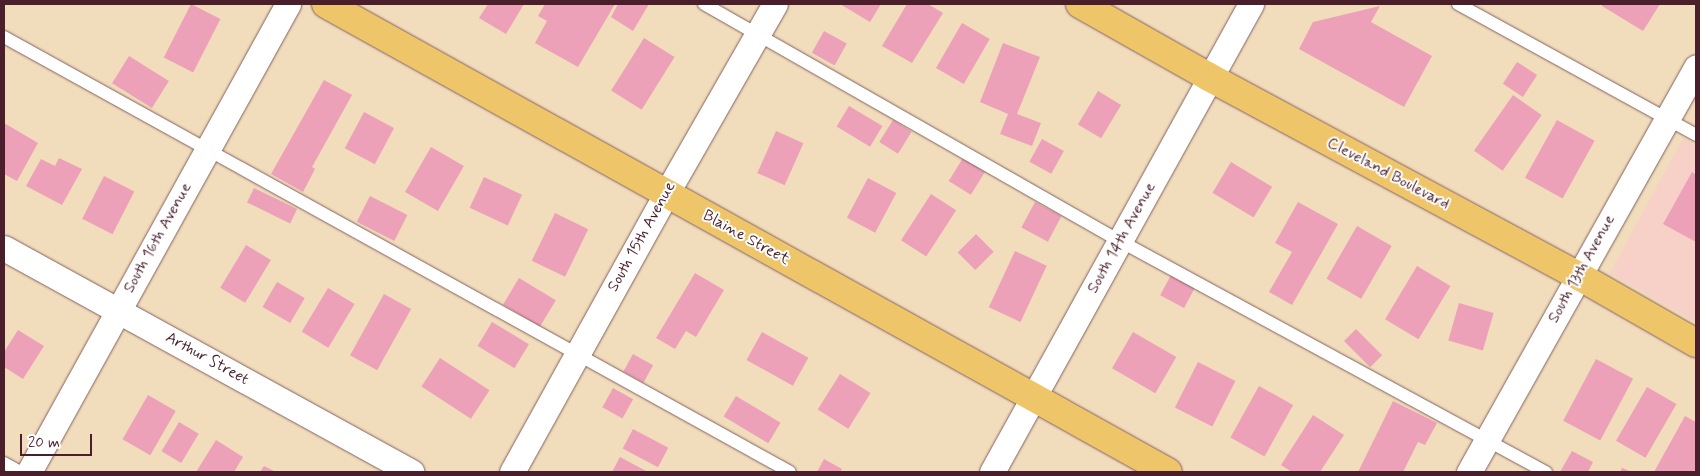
<!DOCTYPE html>
<html>
<head>
<meta charset="utf-8">
<style>
	body { margin:0 }
	#map { position:relative; width:1700px; height:476px; overflow:hidden; background:#f1dcbc; font-family:Mynerve,sans-serif }
	div>[style] { position:absolute }
	[style*='--x'] { left:calc(var(--x)*1px); top:calc(var(--y)*1px); width:calc(var(--w)*1px); rotate:calc(var(--a)*1deg) }
	.built>* { inset:0; background:#f7d1c8 }
	.building>* { inset:0; background:#eda1b9; transform-origin:0 0 }
	.roads { filter:drop-shadow(0 0 1px #84615e) drop-shadow(0 0 1px #84615e) }
	.service>* { height:12px; margin:-6px; padding:0 6px; transform-origin:6px; border-radius:6px; background:#fff }
	.minor>* { height:25px; margin:-12.5px; padding:0 12.5px; transform-origin:12.5px; border-radius:12.5px; background:#fff }
	.primary>* { height:28px; margin:-14px; padding:0 14px; transform-origin:14px; border-radius:14px; background:#eec569 }
	span { translate:-50% -50%; white-space:nowrap; text-align:center; line-height:1.15; -webkit-text-stroke:4px #fff; paint-order:stroke }
	.street-label { font-size:16px; color:#4a1f2b }
	.frame { position:absolute; inset:0; border:5px solid #4a1f2b; pointer-events:none }
	.scale { position:absolute; left:20px; top:434px; width:72px; height:22px; box-sizing:border-box; border:2px solid #4a1f2b; border-top:0; padding-left:6px; font-size:15px; line-height:18px; white-space:nowrap; color:#4a1f2b; -webkit-text-stroke:4px #fff; paint-order:stroke }
</style>
</head>
<body>
<div id="map">
	<div class="built">
		<div style="clip-path:polygon(1683px 138px,1696px 145px,1696px 322px,1610px 273px)"></div>
	</div>
	<div class="building">
		<div style="left:191px;top:4px;width:33px;height:60px;rotate:27deg"></div>
		<div style="clip-path:polygon(488px 4px,524px 4px,506px 34px,479px 18px)"></div>
		<div style="clip-path:polygon(545px 4px,615px 4px,578px 67px,535px 43px,547px 21px,538px 16px)"></div>
		<div style="clip-path:polygon(618px 4px,649px 4px,633px 31px,611px 17px)"></div>
		<div style="clip-path:polygon(840px 4px,881px 4px,870px 22px)"></div>
		<div style="clip-path:polygon(907px 4px,928px 4px,943px 13px,912px 63px,882px 46px)"></div>
		<div style="clip-path:polygon(1603px 4px,1660px 4px,1643px 31px,1602px 6px)"></div>
		<div style="clip-path:polygon(1380px 6px,1371px 22px,1432px 56px,1404px 107px,1299px 49px,1313px 22px)"></div>
		<div style="left:962px;top:23px;width:32px;height:52px;rotate:30deg"></div>
		<div style="left:824px;top:31px;width:26px;height:25px;rotate:29deg"></div>
		<div style="left:644px;top:38px;width:36px;height:62px;rotate:32deg"></div>
		<div style="clip-path:polygon(1003px 43px,1040px 57px,1017px 114px,1041px 123px,1032px 146px,1000px 134px,1008px 114px,980px 102px)"></div>
		<div style="left:129px;top:56px;width:47px;height:32px;rotate:32deg"></div>
		<div style="left:1517px;top:62px;width:24px;height:26px;rotate:33deg"></div>
		<div style="clip-path:polygon(324px 80px,352px 95px,312px 167px,315px 169px,303px 192px,271px 174px)"></div>
		<div style="left:1098px;top:91px;width:27px;height:39px;rotate:31deg"></div>
		<div style="left:1513px;top:95px;width:35px;height:68px;rotate:35deg"></div>
		<div style="left:849px;top:106px;width:39px;height:24px;rotate:31deg"></div>
		<div style="left:364px;top:112px;width:34px;height:41px;rotate:28deg"></div>
		<div style="left:893px;top:120px;width:22px;height:26px;rotate:32deg"></div>
		<div style="left:1557px;top:120px;width:43px;height:66px;rotate:29deg"></div>
		<div style="clip-path:polygon(4px 123px,38px 143px,17px 181px,4px 174px)"></div>
		<div style="left:776px;top:131px;width:30px;height:46px;rotate:24deg"></div>
		<div style="left:1042px;top:139px;width:25px;height:26px;rotate:29deg"></div>
		<div style="left:431px;top:147px;width:38px;height:52px;rotate:30deg"></div>
		<div style="clip-path:polygon(59px 158px,82px 169px,62px 205px,26px 186px,41px 159px,55px 166px)"></div>
		<div style="left:963px;top:158px;width:26px;height:27px;rotate:32deg"></div>
		<div style="left:1231px;top:162px;width:48px;height:36px;rotate:31deg"></div>
		<div style="clip-path:polygon(1692px 172px,1696px 175px,1696px 242px,1663px 224px)"></div>
		<div style="left:104px;top:176px;width:34px;height:48px;rotate:27deg"></div>
		<div style="left:484px;top:177px;width:42px;height:34px;rotate:25deg"></div>
		<div style="left:868px;top:178px;width:32px;height:45px;rotate:28deg"></div>
		<div style="left:254px;top:188px;width:48px;height:16px;rotate:26deg"></div>
		<div style="left:931px;top:194px;width:30px;height:55px;rotate:33deg"></div>
		<div style="left:370px;top:196px;width:42px;height:29px;rotate:27deg"></div>
		<div style="left:1035px;top:202px;width:30px;height:29px;rotate:28deg"></div>
		<div style="clip-path:polygon(1298px 202px,1338px 224px,1292px 305px,1269px 292px,1292px 252px,1275px 243px)"></div>
		<div style="left:555px;top:213px;width:37px;height:53px;rotate:26deg"></div>
		<div style="left:1357px;top:226px;width:40px;height:61px;rotate:30deg"></div>
		<div style="left:976px;top:234px;width:25px;height:26px;rotate:45deg"></div>
		<div style="left:246px;top:245px;width:29px;height:50px;rotate:31deg"></div>
		<div style="left:1015px;top:251px;width:35px;height:62px;rotate:25deg"></div>
		<div style="left:1417px;top:266px;width:39px;height:62px;rotate:31deg"></div>
		<div style="clip-path:polygon(695px 273px,724px 290px,696px 337px,686px 331px,675px 349px,656px 338px)"></div>
		<div style="left:1171px;top:275px;width:27px;height:23px;rotate:28deg"></div>
		<div style="left:519px;top:278px;width:43px;height:31px;rotate:31deg"></div>
		<div style="left:277px;top:282px;width:32px;height:29px;rotate:30deg"></div>
		<div style="left:328px;top:288px;width:31px;height:51px;rotate:31deg"></div>
		<div style="left:384px;top:294px;width:31px;height:70px;rotate:29deg"></div>
		<div style="left:1459px;top:303px;width:36px;height:39px;rotate:16deg"></div>
		<div style="left:492px;top:322px;width:43px;height:28px;rotate:31deg"></div>
		<div style="left:1356px;top:329px;width:37px;height:17px;rotate:45deg"></div>
		<div style="clip-path:polygon(18px 330px,44px 346px,23px 379px,4px 367px,4px 352px)"></div>
		<div style="left:762px;top:332px;width:53px;height:32px;rotate:29deg"></div>
		<div style="left:1133px;top:332px;width:50px;height:42px;rotate:30deg"></div>
		<div style="left:633px;top:354px;width:23px;height:20px;rotate:29deg"></div>
		<div style="left:440px;top:358px;width:59px;height:34px;rotate:33deg"></div>
		<div style="left:1596px;top:359px;width:42px;height:70px;rotate:28deg"></div>
		<div style="left:1198px;top:362px;width:42px;height:51px;rotate:27deg"></div>
		<div style="left:840px;top:374px;width:36px;height:42px;rotate:32deg"></div>
		<div style="left:1259px;top:386px;width:39px;height:59px;rotate:29deg"></div>
		<div style="left:1647px;top:387px;width:34px;height:62px;rotate:30deg"></div>
		<div style="left:613px;top:388px;width:23px;height:22px;rotate:29deg"></div>
		<div style="left:148px;top:395px;width:32px;height:51px;rotate:30deg"></div>
		<div style="left:736px;top:396px;width:52px;height:24px;rotate:31deg"></div>
		<div style="clip-path:polygon(1393px 401px,1437px 423px,1425px 445px,1418px 442px,1403px 472px,1358px 472px)"></div>
		<div style="clip-path:polygon(1313px 415px,1344px 435px,1320px 472px,1292px 472px,1281px 465px)"></div>
		<div style="clip-path:polygon(1685px 416px,1696px 422px,1696px 467px,1694px 472px,1654px 472px)"></div>
		<div style="left:179px;top:422px;width:23px;height:34px;rotate:31deg"></div>
		<div style="left:633px;top:429px;width:40px;height:22px;rotate:28deg"></div>
		<div style="clip-path:polygon(216px 440px,243px 457px,234px 472px,196px 472px)"></div>
		<div style="clip-path:polygon(1572px 451px,1593px 462px,1588px 472px,1560px 472px)"></div>
		<div style="clip-path:polygon(620px 457px,648px 472px,612px 472px)"></div>
		<div style="clip-path:polygon(824px 459px,842px 469px,840px 472px,817px 472px)"></div>
		<div style="clip-path:polygon(264px 466px,276px 472px,260px 472px)"></div>
		<div style="clip-path:polygon(1622px 468px,1632px 472px,1620px 472px)"></div>
	</div>
	<div class="roads">
		<div class="service">
			<div style="--x:704;--y:4;--w:479;--a:29.7"></div>
			<div style="--x:1120;--y:241;--w:485;--a:28.5"></div>
			<div style="--x:1458;--y:4;--w:272;--a:28.8"></div>
			<div style="--x:4;--y:37;--w:898;--a:28.96"></div>
			<div style="--x:4;--y:463;--w:18;--a:29"></div>
		</div>
		<div class="minor">
			<div style="--x:4;--y:248;--w:465;--a:28.8"></div>
			<div style="--x:29;--y:472;--w:535;--a:-61.04"></div>
			<div style="--x:512;--y:472;--w:318;--a:-61"></div>
			<div style="--x:666;--y:194;--w:219;--a:-60.2"></div>
			<div style="--x:992;--y:472;--w:535;--a:-61.04"></div>
			<div style="--x:1469;--y:472;--w:464;--a:-60.7"></div>
		</div>
		<div class="primary">
			<div style="--x:326;--y:4;--w:963;--a:29.07"></div>
			<div style="--x:1080;--y:4;--w:148;--a:29.5"></div>
			<div style="--x:1209;--y:77;--w:420;--a:28.3"></div>
			<div style="--x:1579;--y:276;--w:135;--a:29.8"></div>
		</div>
	</div>
	<div class="street-label">
		<span style="left:1388px;top:174px;rotate:28deg">Cleveland Boulevard</span>
		<span style="left:642px;top:237px;rotate:-61deg">South 15th Avenue</span>
		<span style="left:158px;top:238px;rotate:-61deg">South 16th Avenue</span>
		<span style="left:746px;top:238px;rotate:29deg">Blaine Street</span>
		<span style="left:1122px;top:238px;rotate:-61deg">South 14th Avenue</span>
		<span style="left:1582px;top:269px;rotate:-61deg">South 13th Avenue</span>
		<span style="left:207px;top:359px;rotate:29deg">Arthur Street</span>
	</div>
	<div class="frame"></div>
	<div class="scale">20 m</div>
</div>
</body>
</html>
